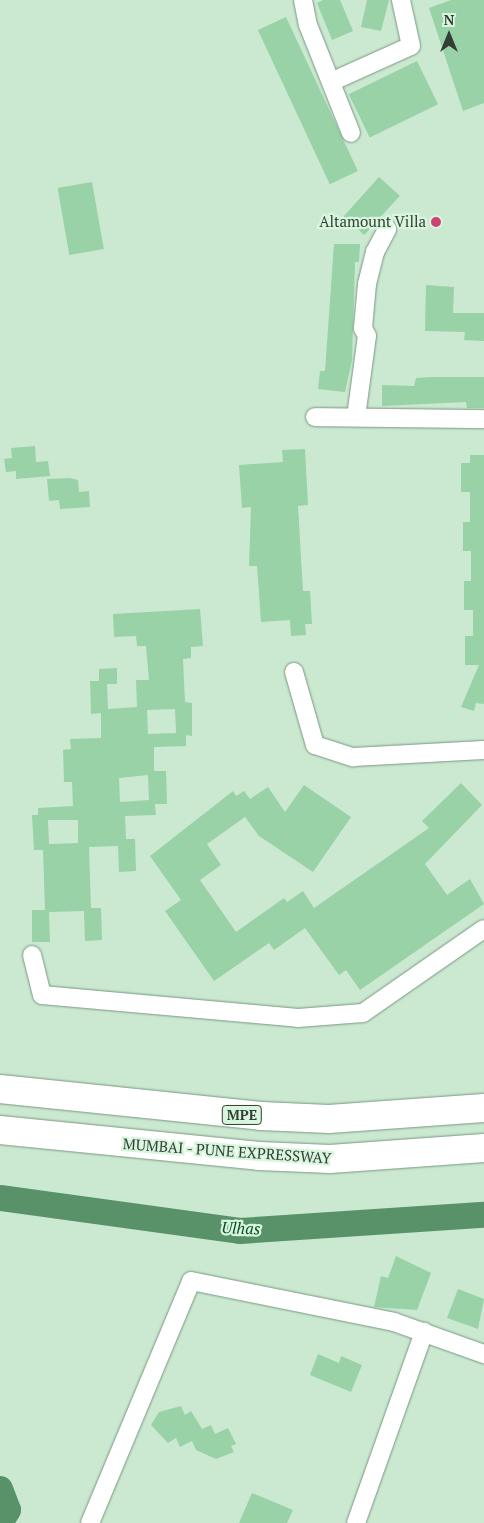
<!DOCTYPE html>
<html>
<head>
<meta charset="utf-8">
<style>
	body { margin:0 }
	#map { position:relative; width:484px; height:1523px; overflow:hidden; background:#cbe9d1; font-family:"PT Serif",serif }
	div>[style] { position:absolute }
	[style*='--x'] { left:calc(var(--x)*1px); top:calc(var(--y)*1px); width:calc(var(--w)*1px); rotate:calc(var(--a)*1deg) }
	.river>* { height:26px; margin:-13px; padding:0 13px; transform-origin:13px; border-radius:13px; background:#599169 }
	.building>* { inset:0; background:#98d2a6; transform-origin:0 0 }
	.roads { filter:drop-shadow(0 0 1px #7a9781) drop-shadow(0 0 1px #7a9781) }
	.street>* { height:18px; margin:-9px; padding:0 9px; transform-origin:9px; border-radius:9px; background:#fff }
	.highway>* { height:28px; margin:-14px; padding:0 14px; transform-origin:14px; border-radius:14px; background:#fff }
	.dots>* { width:14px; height:14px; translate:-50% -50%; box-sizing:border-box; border:2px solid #d8f6de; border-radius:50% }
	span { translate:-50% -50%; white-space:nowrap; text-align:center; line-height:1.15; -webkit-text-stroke:4.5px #d8f6de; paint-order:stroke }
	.shield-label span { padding:1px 4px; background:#d8f6de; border:1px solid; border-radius:4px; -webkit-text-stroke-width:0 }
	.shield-label { font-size:14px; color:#323e35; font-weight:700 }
	.poi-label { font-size:15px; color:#323e35 }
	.right { translate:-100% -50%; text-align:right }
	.street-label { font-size:15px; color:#323e35 }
	.water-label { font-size:16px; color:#064c24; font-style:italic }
	.north { position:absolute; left:424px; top:10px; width:50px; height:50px; -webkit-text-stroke:4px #d8f6de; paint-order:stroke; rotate:0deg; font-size:14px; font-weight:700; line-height:20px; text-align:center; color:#323e35 }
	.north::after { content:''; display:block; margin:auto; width:18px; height:22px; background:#323e35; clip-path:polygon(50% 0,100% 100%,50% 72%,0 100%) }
</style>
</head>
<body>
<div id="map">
	<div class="river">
		<div style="--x:0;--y:1198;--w:242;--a:7.8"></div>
		<div style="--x:240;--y:1231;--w:245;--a:-3.8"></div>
		<div style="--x:0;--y:1489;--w:22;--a:69"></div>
		<div style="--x:8;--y:1510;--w:15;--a:122"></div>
	</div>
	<div class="building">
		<div style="clip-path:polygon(323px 0,340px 0,353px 31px,332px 40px,317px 3px)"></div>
		<div style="clip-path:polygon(367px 0,389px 0,381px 31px,361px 27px)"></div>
		<div style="clip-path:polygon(451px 0,484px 0,484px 103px,463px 111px,429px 8px)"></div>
		<div style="left:286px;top:17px;width:170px;height:31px;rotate:65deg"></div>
		<div style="left:417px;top:61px;width:48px;height:76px;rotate:64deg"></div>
		<div style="left:379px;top:177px;width:28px;height:53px;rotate:42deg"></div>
		<div style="left:92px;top:182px;width:68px;height:35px;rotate:80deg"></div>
		<div style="clip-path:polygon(334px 244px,360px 244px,359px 262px,355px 262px,352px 360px,345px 392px,318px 389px,320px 371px,325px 371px)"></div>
		<div style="clip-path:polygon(426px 285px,454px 287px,453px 313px,484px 313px,484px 341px,464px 340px,465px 332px,425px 331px)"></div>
		<div style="clip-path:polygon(430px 377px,484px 377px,484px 408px,467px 408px,466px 402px,382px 406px,382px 385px,414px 386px,416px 378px)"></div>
		<div style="clip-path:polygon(35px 446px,36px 462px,48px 461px,50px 476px,16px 479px,16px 471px,6px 472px,4px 459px,12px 458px,11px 448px)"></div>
		<div style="clip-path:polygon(305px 449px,308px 505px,298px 506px,303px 591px,310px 591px,312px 624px,305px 624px,306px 635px,291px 636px,290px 620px,261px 622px,257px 566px,249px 566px,251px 507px,242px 508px,239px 465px,283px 462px,282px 450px)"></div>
		<div style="clip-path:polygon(470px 455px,484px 455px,484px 704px,476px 703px,474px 711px,461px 707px,479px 665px,465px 665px,465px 636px,473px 636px,473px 610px,464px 610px,464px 581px,471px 581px,471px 551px,463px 551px,463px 522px,470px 522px,470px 492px,461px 492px,461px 463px,470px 463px)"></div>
		<div style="clip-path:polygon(70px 478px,78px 480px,79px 492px,89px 491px,90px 507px,60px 509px,59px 500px,49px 501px,47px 479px)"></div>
		<div style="clip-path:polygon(evenodd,200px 609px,203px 646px,191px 647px,191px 658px,183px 659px,185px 702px,192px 703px,192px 736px,186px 735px,186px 746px,154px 747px,154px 771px,166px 771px,167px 804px,155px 804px,156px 815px,125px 816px,126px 839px,135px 839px,136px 871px,119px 872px,118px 846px,89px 847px,91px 908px,101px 908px,102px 940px,85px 941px,84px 911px,49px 912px,50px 942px,32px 942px,32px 910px,45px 910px,43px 850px,34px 850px,32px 815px,38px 815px,38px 808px,73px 806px,72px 782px,64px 782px,63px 750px,71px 749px,70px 739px,101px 738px,101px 713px,91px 714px,90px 681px,99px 681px,99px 669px,117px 668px,117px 684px,107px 684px,108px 709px,137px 707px,136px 680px,149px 680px,146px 646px,137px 646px,136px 636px,114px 637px,113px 614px,200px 609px,175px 709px,176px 733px,148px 734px,147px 710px,175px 709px,200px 609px,148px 775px,149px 800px,120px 802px,119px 778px,148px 775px,200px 609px,48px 820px,78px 820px,78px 843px,49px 844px,48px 820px)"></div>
		<div style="clip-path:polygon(461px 783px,482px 805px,425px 864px,447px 895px,470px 879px,484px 904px,360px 990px,346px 970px,339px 975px,305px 928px,274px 950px,269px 943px,214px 981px,165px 911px,181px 900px,150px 856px,233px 791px,236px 796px,244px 791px,250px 799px,268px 787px,285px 812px,304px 785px,351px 817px,313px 872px,259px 836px,245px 817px,207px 844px,221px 865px,200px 880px,236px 932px,284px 898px,287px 902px,303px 891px,314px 908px,429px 828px,422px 821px)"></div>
		<div style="clip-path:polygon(396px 1256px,431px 1273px,417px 1310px,374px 1307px,381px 1276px,388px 1278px)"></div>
		<div style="clip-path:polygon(458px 1289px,484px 1299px,478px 1329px,447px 1318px)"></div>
		<div style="clip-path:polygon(318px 1354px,339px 1363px,341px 1356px,362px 1365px,351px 1392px,310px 1375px)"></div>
		<div style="clip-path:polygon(181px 1406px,185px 1415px,191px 1411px,202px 1429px,211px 1425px,215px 1434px,228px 1428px,236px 1444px,231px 1446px,234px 1452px,216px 1459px,196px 1450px,192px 1441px,180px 1447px,176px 1438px,168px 1443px,151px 1425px,159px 1412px)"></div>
		<div style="clip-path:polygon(252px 1493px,293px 1510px,287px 1523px,239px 1523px)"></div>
	</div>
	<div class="roads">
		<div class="street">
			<div style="--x:303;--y:0;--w:25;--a:79"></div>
			<div style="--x:308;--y:25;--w:116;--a:68.3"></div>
			<div style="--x:333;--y:81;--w:85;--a:-24.2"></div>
			<div style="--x:411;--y:46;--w:47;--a:-102.3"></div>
			<div style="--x:315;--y:417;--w:169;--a:0.7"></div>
			<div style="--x:356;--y:417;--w:82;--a:-82.3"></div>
			<div style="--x:367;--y:336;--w:9;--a:-117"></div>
			<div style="--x:363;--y:328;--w:44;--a:-84.8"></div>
			<div style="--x:367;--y:284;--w:33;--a:-76"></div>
			<div style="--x:375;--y:252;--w:26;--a:-62"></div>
			<div style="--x:294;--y:672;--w:76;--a:74"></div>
			<div style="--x:315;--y:745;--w:40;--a:18"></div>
			<div style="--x:353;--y:757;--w:131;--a:-3.1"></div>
			<div style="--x:32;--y:955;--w:41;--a:76"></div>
			<div style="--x:42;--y:995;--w:257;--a:5.1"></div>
			<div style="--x:298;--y:1018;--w:65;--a:-4.4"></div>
			<div style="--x:363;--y:1013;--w:147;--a:-34.8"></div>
			<div style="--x:90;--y:1523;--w:262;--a:-67.3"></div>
			<div style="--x:191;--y:1281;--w:207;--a:11.4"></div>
			<div style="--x:394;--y:1322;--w:96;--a:19.6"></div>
			<div style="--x:356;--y:1523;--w:203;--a:-70.4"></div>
		</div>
		<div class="highway">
			<div style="--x:0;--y:1089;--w:262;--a:5.9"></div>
			<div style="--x:261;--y:1116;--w:68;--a:2.5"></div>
			<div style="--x:329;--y:1119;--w:155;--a:-4.1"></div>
			<div style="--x:0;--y:1130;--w:260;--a:5.7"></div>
			<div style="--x:259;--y:1156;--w:71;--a:2.4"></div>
			<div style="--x:330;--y:1159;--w:154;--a:-4.1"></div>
		</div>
	</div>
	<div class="dots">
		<div style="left:436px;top:222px;background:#ce4376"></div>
	</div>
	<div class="shield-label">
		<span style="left:242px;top:1115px">MPE</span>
	</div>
	<div class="poi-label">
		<span class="right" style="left:426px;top:222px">Altamount Villa</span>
	</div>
	<div class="street-label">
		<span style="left:227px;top:1151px;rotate:4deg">MUMBAI - PUNE EXPRESSWAY</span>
	</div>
	<div class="water-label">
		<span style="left:241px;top:1228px;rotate:2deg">Ulhas</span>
	</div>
	<div class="north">N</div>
</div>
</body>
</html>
